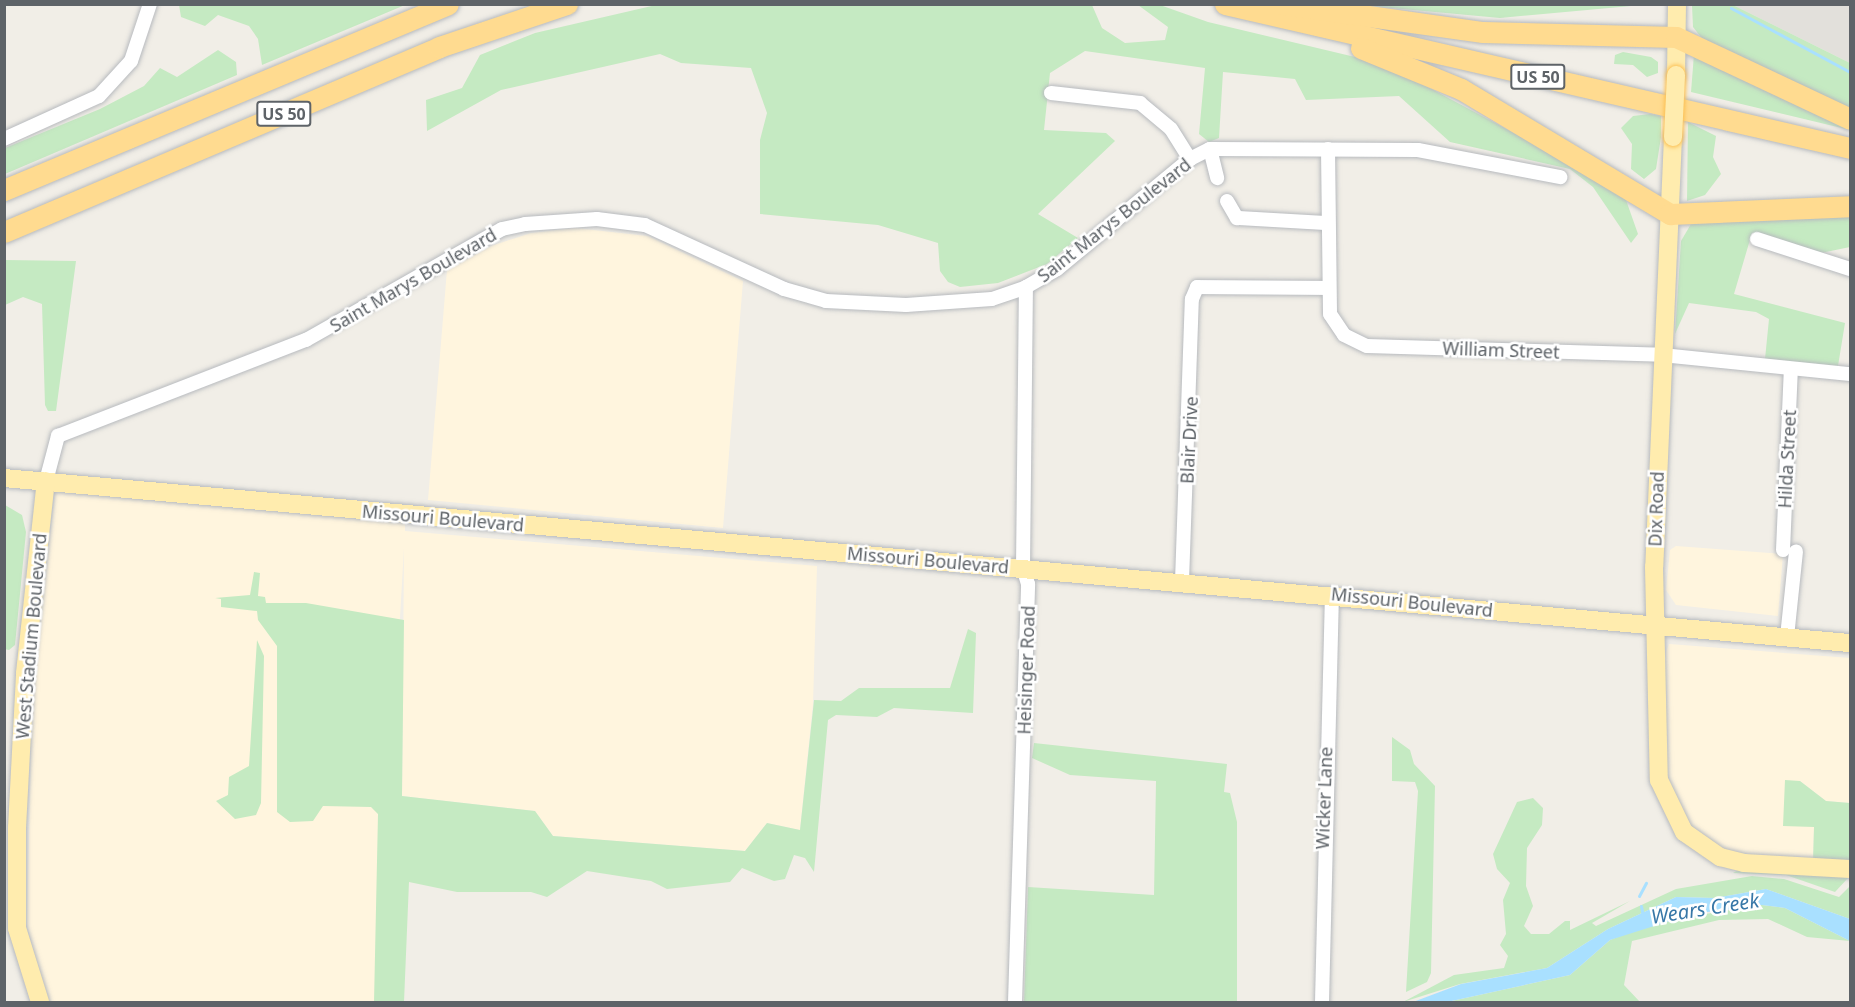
<!DOCTYPE html>
<html>
<head>
<meta charset="utf-8">
<style>
	body { margin:0 }
	#map { position:relative; width:1855px; height:1007px; overflow:hidden; background:#f1eee7; font-family:"Noto Sans",sans-serif }
	div>[style] { position:absolute }
	[style*='--x'] { left:calc(var(--x)*1px); top:calc(var(--y)*1px); width:calc(var(--w)*1px); rotate:calc(var(--a)*1deg) }
	.commercial>* { inset:0; background:#fff5de }
	.industrial>* { inset:0; background:#e2e0db }
	.green>* { inset:0; background:#c5eac2 }
	.water>* { inset:0; background:#a9e0ff }
	.stream>* { height:3px; margin:-1.5px; padding:0 1.5px; transform-origin:1.5px; border-radius:1.5px; background:#a9e0ff }
	.roads { filter:drop-shadow(0 0 2px #b7babe) drop-shadow(0 0 2px #b7babe) }
	.minor>* { height:14px; margin:-7px; padding:0 7px; transform-origin:7px; border-radius:7px; background:#fff }
	.major>* { height:18px; margin:-9px; padding:0 9px; transform-origin:9px; border-radius:9px; background:#ffecae }
	.highway>* { height:21px; margin:-10.5px; padding:0 10.5px; transform-origin:10.5px; border-radius:10.5px; background:#ffdb90 }
	.bridges { filter:drop-shadow(0 0 2px #fcc155) drop-shadow(0 0 2px #fcc155) }
	.major-bridge>* { height:18px; margin:-9px; padding:0 9px; transform-origin:9px; border-radius:9px; background:#ffecae }
	span { translate:-50% -50%; white-space:nowrap; text-align:center; line-height:1.15; -webkit-text-stroke:5px #fff; paint-order:stroke }
	.shield-label span { padding:2px 4px; background:#fff; border:2px solid; border-radius:4px; -webkit-text-stroke-width:0 }
	.shield-label { font-size:16px; color:#5e6368; font-weight:700 }
	.street-label { font-size:18px; color:#5e6368 }
	.water-label { font-size:20px; color:#3777a7; font-style:italic }
	.frame { position:absolute; inset:0; border:6px solid #5e6368; pointer-events:none }
</style>
</head>
<body>
<div id="map">
	<div class="commercial">
		<div style="clip-path:polygon(575px 228px,648px 236px,743px 281px,723px 528px,428px 500px,447px 270px,491px 246px,531px 233px)"></div>
		<div style="clip-path:polygon(56px 489px,405px 523px,405px 531px,817px 566px,813px 704px,800px 830px,767px 823px,745px 851px,553px 836px,535px 811px,402px 796px,404px 548px,378px 1002px,48px 1002px,27px 925px,33px 669px)"></div>
		<div style="clip-path:polygon(1676px 546px,1783px 554px,1778px 616px,1676px 605px,1666px 590px,1670px 550px)"></div>
		<div style="clip-path:polygon(1669px 644px,1850px 658px,1850px 803px,1826px 801px,1800px 781px,1785px 781px,1814px 827px,1813px 861px,1723px 851px,1688px 826px,1666px 784px,1664px 658px)"></div>
	</div>
	<div class="industrial">
		<div style="clip-path:polygon(1733px 5px,1850px 5px,1850px 63px)"></div>
	</div>
	<div class="green">
		<div style="clip-path:polygon(179px 5px,179px 4px,405px 5px,262px 65px,258px 39px,249px 26px,218px 15px,205px 26px,181px 17px)"></div>
		<div style="clip-path:polygon(656px 5px,1092px 5px,1102px 28px,1125px 43px,1165px 40px,1168px 27px,1138px 5px,1160px 5px,1208px 22px,1355px 57px,1411px 78px,1572px 164px,1626px 200px,1638px 234px,1631px 243px,1593px 187px,1570px 169px,1450px 142px,1399px 96px,1306px 100px,1295px 79px,1223px 72px,1219px 138px,1209px 142px,1199px 134px,1205px 68px,1085px 51px,1050px 73px,1044px 130px,1106px 133px,1115px 141px,1038px 214px,1078px 238px,1047px 264px,998px 283px,960px 287px,948px 282px,940px 271px,938px 243px,878px 225px,760px 214px,760px 140px,767px 113px,751px 68px,681px 63px,660px 54px,501px 90px,427px 131px,426px 100px,462px 88px,480px 55px,535px 33px)"></div>
		<div style="clip-path:polygon(1359px 5px,1642px 5px,1500px 18px)"></div>
		<div style="clip-path:polygon(1692px 5px,1733px 5px,1850px 63px,1850px 109px,1704px 41px,1693px 27px)"></div>
		<div style="clip-path:polygon(218px 50px,236px 62px,237px 75px,5px 174px,5px 148px,100px 109px,144px 86px,160px 68px,177px 77px)"></div>
		<div style="clip-path:polygon(1623px 52px,1651px 57px,1658px 62px,1658px 73px,1647px 77px,1633px 65px,1614px 64px,1615px 55px)"></div>
		<div style="clip-path:polygon(1694px 54px,1850px 122px,1850px 130px,1691px 92px)"></div>
		<div style="clip-path:polygon(1650px 114px,1661px 116px,1661px 137px,1656px 169px,1644px 179px,1631px 169px,1632px 144px,1621px 128px,1633px 116px)"></div>
		<div style="clip-path:polygon(1688px 122px,1716px 136px,1713px 157px,1721px 174px,1705px 195px,1687px 201px)"></div>
		<div style="clip-path:polygon(1850px 215px,1850px 247px,1821px 253px,1752px 233px,1734px 294px,1845px 323px,1838px 366px,1765px 359px,1769px 319px,1756px 312px,1689px 303px,1675px 334px,1681px 241px,1691px 224px)"></div>
		<div style="clip-path:polygon(5px 260px,76px 261px,56px 411px,48px 411px,45px 405px,42px 304px,23px 297px,5px 305px)"></div>
		<div style="clip-path:polygon(5px 505px,22px 515px,26px 532px,15px 645px,9px 650px,4px 649px)"></div>
		<div style="clip-path:polygon(254px 572px,260px 573px,258px 596px,265px 597px,266px 603px,306px 603px,404px 620px,402px 796px,535px 811px,553px 836px,745px 851px,767px 823px,800px 830px,814px 700px,841px 701px,859px 688px,950px 688px,968px 629px,976px 633px,973px 713px,894px 708px,877px 717px,836px 715px,828px 720px,814px 872px,805px 858px,794px 855px,785px 879px,774px 881px,742px 868px,730px 882px,667px 889px,651px 881px,587px 871px,547px 897px,531px 892px,457px 892px,409px 882px,404px 1002px,374px 1002px,378px 814px,371px 807px,323px 806px,313px 821px,290px 822px,277px 812px,277px 646px,258px 620px,257px 611px,221px 607px,221px 599px,215px 598px,250px 595px)"></div>
		<div style="clip-path:polygon(257px 640px,264px 656px,261px 803px,256px 815px,235px 819px,216px 801px,228px 795px,229px 777px,249px 766px)"></div>
		<div style="clip-path:polygon(1392px 737px,1410px 750px,1414px 764px,1435px 786px,1431px 973px,1427px 982px,1406px 992px,1418px 791px,1415px 782px,1392px 781px)"></div>
		<div style="clip-path:polygon(1034px 743px,1227px 764px,1224px 792px,1230px 793px,1237px 822px,1237px 1002px,1024px 1002px,1028px 887px,1154px 895px,1156px 781px,1070px 775px,1032px 758px)"></div>
		<div style="clip-path:polygon(1785px 780px,1800px 781px,1826px 801px,1850px 803px,1850px 863px,1813px 861px,1814px 827px,1783px 826px)"></div>
		<div style="clip-path:polygon(1533px 798px,1543px 808px,1542px 825px,1527px 848px,1526px 886px,1533px 906px,1524px 926px,1531px 934px,1549px 934px,1565px 921px,1570px 921px,1570px 930px,1630px 901px,1592px 923px,1596px 926px,1676px 889px,1752px 876px,1784px 879px,1839px 897px,1850px 886px,1850px 919px,1766px 889px,1715px 898px,1676px 897px,1608px 929px,1547px 968px,1460px 984px,1403px 1002px,1454px 975px,1504px 968px,1508px 956px,1500px 945px,1506px 934px,1503px 900px,1510px 883px,1497px 869px,1493px 854px,1517px 802px)"></div>
		<div style="clip-path:polygon(1740px 869px,1846px 875px,1848px 878px,1835px 892px,1786px 875px,1733px 873px)"></div>
		<div style="clip-path:polygon(1762px 905px,1785px 908px,1850px 941px,1807px 937px,1768px 919px,1719px 920px,1632px 941px,1624px 985px,1640px 1002px,1447px 1002px,1570px 975px,1610px 940px,1655px 922px)"></div>
	</div>
	<div class="water">
		<div style="clip-path:polygon(1766px 889px,1850px 919px,1850px 941px,1785px 908px,1762px 905px,1692px 914px,1610px 940px,1570px 975px,1447px 1002px,1413px 1002px,1461px 984px,1547px 968px,1608px 929px,1676px 897px,1715px 898px)"></div>
	</div>
	<div class="stream">
		<div style="--x:1731;--y:8;--w:135;--a:28.3"></div>
		<div style="--x:1639;--y:896;--w:15;--a:-62"></div>
		<div style="--x:1641;--y:906;--w:10;--a:79"></div>
	</div>
	<div class="roads">
		<div class="minor">
			<div style="--x:1051;--y:93;--w:90;--a:6.4"></div>
			<div style="--x:1140;--y:103;--w:40;--a:40"></div>
			<div style="--x:1171;--y:129;--w:36;--a:58"></div>
			<div style="--x:4;--y:139;--w:104;--a:-24.4"></div>
			<div style="--x:99;--y:96;--w:47;--a:-47.6"></div>
			<div style="--x:131;--y:61;--w:60;--a:-71.6"></div>
			<div style="--x:1210;--y:149;--w:30;--a:76"></div>
			<div style="--x:1328;--y:149;--w:165;--a:89.3"></div>
			<div style="--x:1330;--y:314;--w:25;--a:56"></div>
			<div style="--x:1344;--y:335;--w:25;--a:26"></div>
			<div style="--x:1367;--y:346;--w:295;--a:1.7"></div>
			<div style="--x:1662;--y:355;--w:189;--a:5.8"></div>
			<div style="--x:1227;--y:201;--w:20;--a:60"></div>
			<div style="--x:1237;--y:218;--w:90;--a:3.2"></div>
			<div style="--x:1757;--y:239;--w:98;--a:17.9"></div>
			<div style="--x:46;--y:481;--w:47;--a:-75.1"></div>
			<div style="--x:58;--y:436;--w:266;--a:-21.2"></div>
			<div style="--x:306;--y:340;--w:225;--a:-29.5"></div>
			<div style="--x:502;--y:229;--w:24;--a:-12"></div>
			<div style="--x:525;--y:224;--w:72;--a:-4"></div>
			<div style="--x:597;--y:219;--w:48;--a:7.1"></div>
			<div style="--x:645;--y:225;--w:153;--a:24.7"></div>
			<div style="--x:784;--y:289;--w:44;--a:15.9"></div>
			<div style="--x:826;--y:301;--w:80;--a:2.9"></div>
			<div style="--x:906;--y:305;--w:86;--a:-4"></div>
			<div style="--x:992;--y:299;--w:36;--a:-19"></div>
			<div style="--x:1026;--y:287;--w:36;--a:-30"></div>
			<div style="--x:1057;--y:269;--w:173;--a:-39.6"></div>
			<div style="--x:1190;--y:159;--w:22;--a:-27"></div>
			<div style="--x:1210;--y:149;--w:208;--a:0.3"></div>
			<div style="--x:1418;--y:150;--w:145;--a:10.8"></div>
			<div style="--x:1783;--y:550;--w:181;--a:-87.5"></div>
			<div style="--x:1182;--y:581;--w:282;--a:-88"></div>
			<div style="--x:1192;--y:299;--w:13;--a:-67"></div>
			<div style="--x:1197;--y:287;--w:131;--a:0.4"></div>
			<div style="--x:1787;--y:637;--w:86;--a:-84"></div>
			<div style="--x:1015;--y:1002;--w:418;--a:-88.2"></div>
			<div style="--x:1028;--y:584;--w:17;--a:-107"></div>
			<div style="--x:1023;--y:568;--w:281;--a:-89.4"></div>
			<div style="--x:1322;--y:1002;--w:408;--a:-88.6"></div>
		</div>
		<div class="major">
			<div style="--x:1676;--y:75;--w:71;--a:-89.2"></div>
			<div style="--x:1673;--y:137;--w:430;--a:92.5"></div>
			<div style="--x:1654;--y:567;--w:213;--a:88.7"></div>
			<div style="--x:1659;--y:780;--w:58;--a:64.3"></div>
			<div style="--x:1684;--y:832;--w:44;--a:34.8"></div>
			<div style="--x:1720;--y:857;--w:25;--a:14"></div>
			<div style="--x:1744;--y:863;--w:106;--a:3.2"></div>
			<div style="--x:4;--y:478;--w:1853;--a:5.11"></div>
			<div style="--x:40;--y:1002;--w:77;--a:-107.3"></div>
			<div style="--x:17;--y:928;--w:100;--a:-90"></div>
			<div style="--x:17;--y:828;--w:155;--a:-87"></div>
			<div style="--x:25;--y:673;--w:193;--a:-83.8"></div>
		</div>
		<div class="highway">
			<div style="--x:1225;--y:4;--w:641;--a:12.97"></div>
			<div style="--x:1283;--y:4;--w:202;--a:8"></div>
			<div style="--x:1483;--y:32;--w:193;--a:1.5"></div>
			<div style="--x:1676;--y:37;--w:192;--a:25.2"></div>
			<div style="--x:1361;--y:48;--w:108;--a:22.3"></div>
			<div style="--x:1461;--y:89;--w:244;--a:30.9"></div>
			<div style="--x:1670;--y:214;--w:180;--a:-2.5"></div>
			<div style="--x:4;--y:190;--w:481;--a:-22.7"></div>
			<div style="--x:4;--y:232;--w:473;--a:-23"></div>
			<div style="--x:439;--y:47;--w:135;--a:-18.6"></div>
		</div>
	</div>
	<div class="bridges">
		<div class="major-bridge">
			<div style="--x:1673;--y:137;--w:62;--a:-87.2"></div>
		</div>
	</div>
	<div class="shield-label">
		<span style="left:1538px;top:77px">US 50</span>
		<span style="left:284px;top:114px">US 50</span>
	</div>
	<div class="street-label">
		<span style="left:1114px;top:220px;rotate:-38deg">Saint Marys Boulevard</span>
		<span style="left:413px;top:280px;rotate:-30deg">Saint Marys Boulevard</span>
		<span style="left:1501px;top:350px;rotate:2deg">William Street</span>
		<span style="left:1189px;top:440px;rotate:-87deg">Blair Drive</span>
		<span style="left:1787px;top:459px;rotate:-87deg">Hilda Street</span>
		<span style="left:1656px;top:509px;rotate:-88deg">Dix Road</span>
		<span style="left:443px;top:518px;rotate:5deg">Missouri Boulevard</span>
		<span style="left:928px;top:560px;rotate:5deg">Missouri Boulevard</span>
		<span style="left:1412px;top:602px;rotate:6deg">Missouri Boulevard</span>
		<span style="left:31px;top:636px;rotate:-85deg">West Stadium Boulevard</span>
		<span style="left:1026px;top:670px;rotate:-88deg">Heisinger Road</span>
		<span style="left:1324px;top:798px;rotate:-88deg">Wicker Lane</span>
	</div>
	<div class="water-label">
		<span style="left:1705px;top:908px;rotate:-9deg">Wears Creek</span>
	</div>
	<div class="frame"></div>
</div>
</body>
</html>
